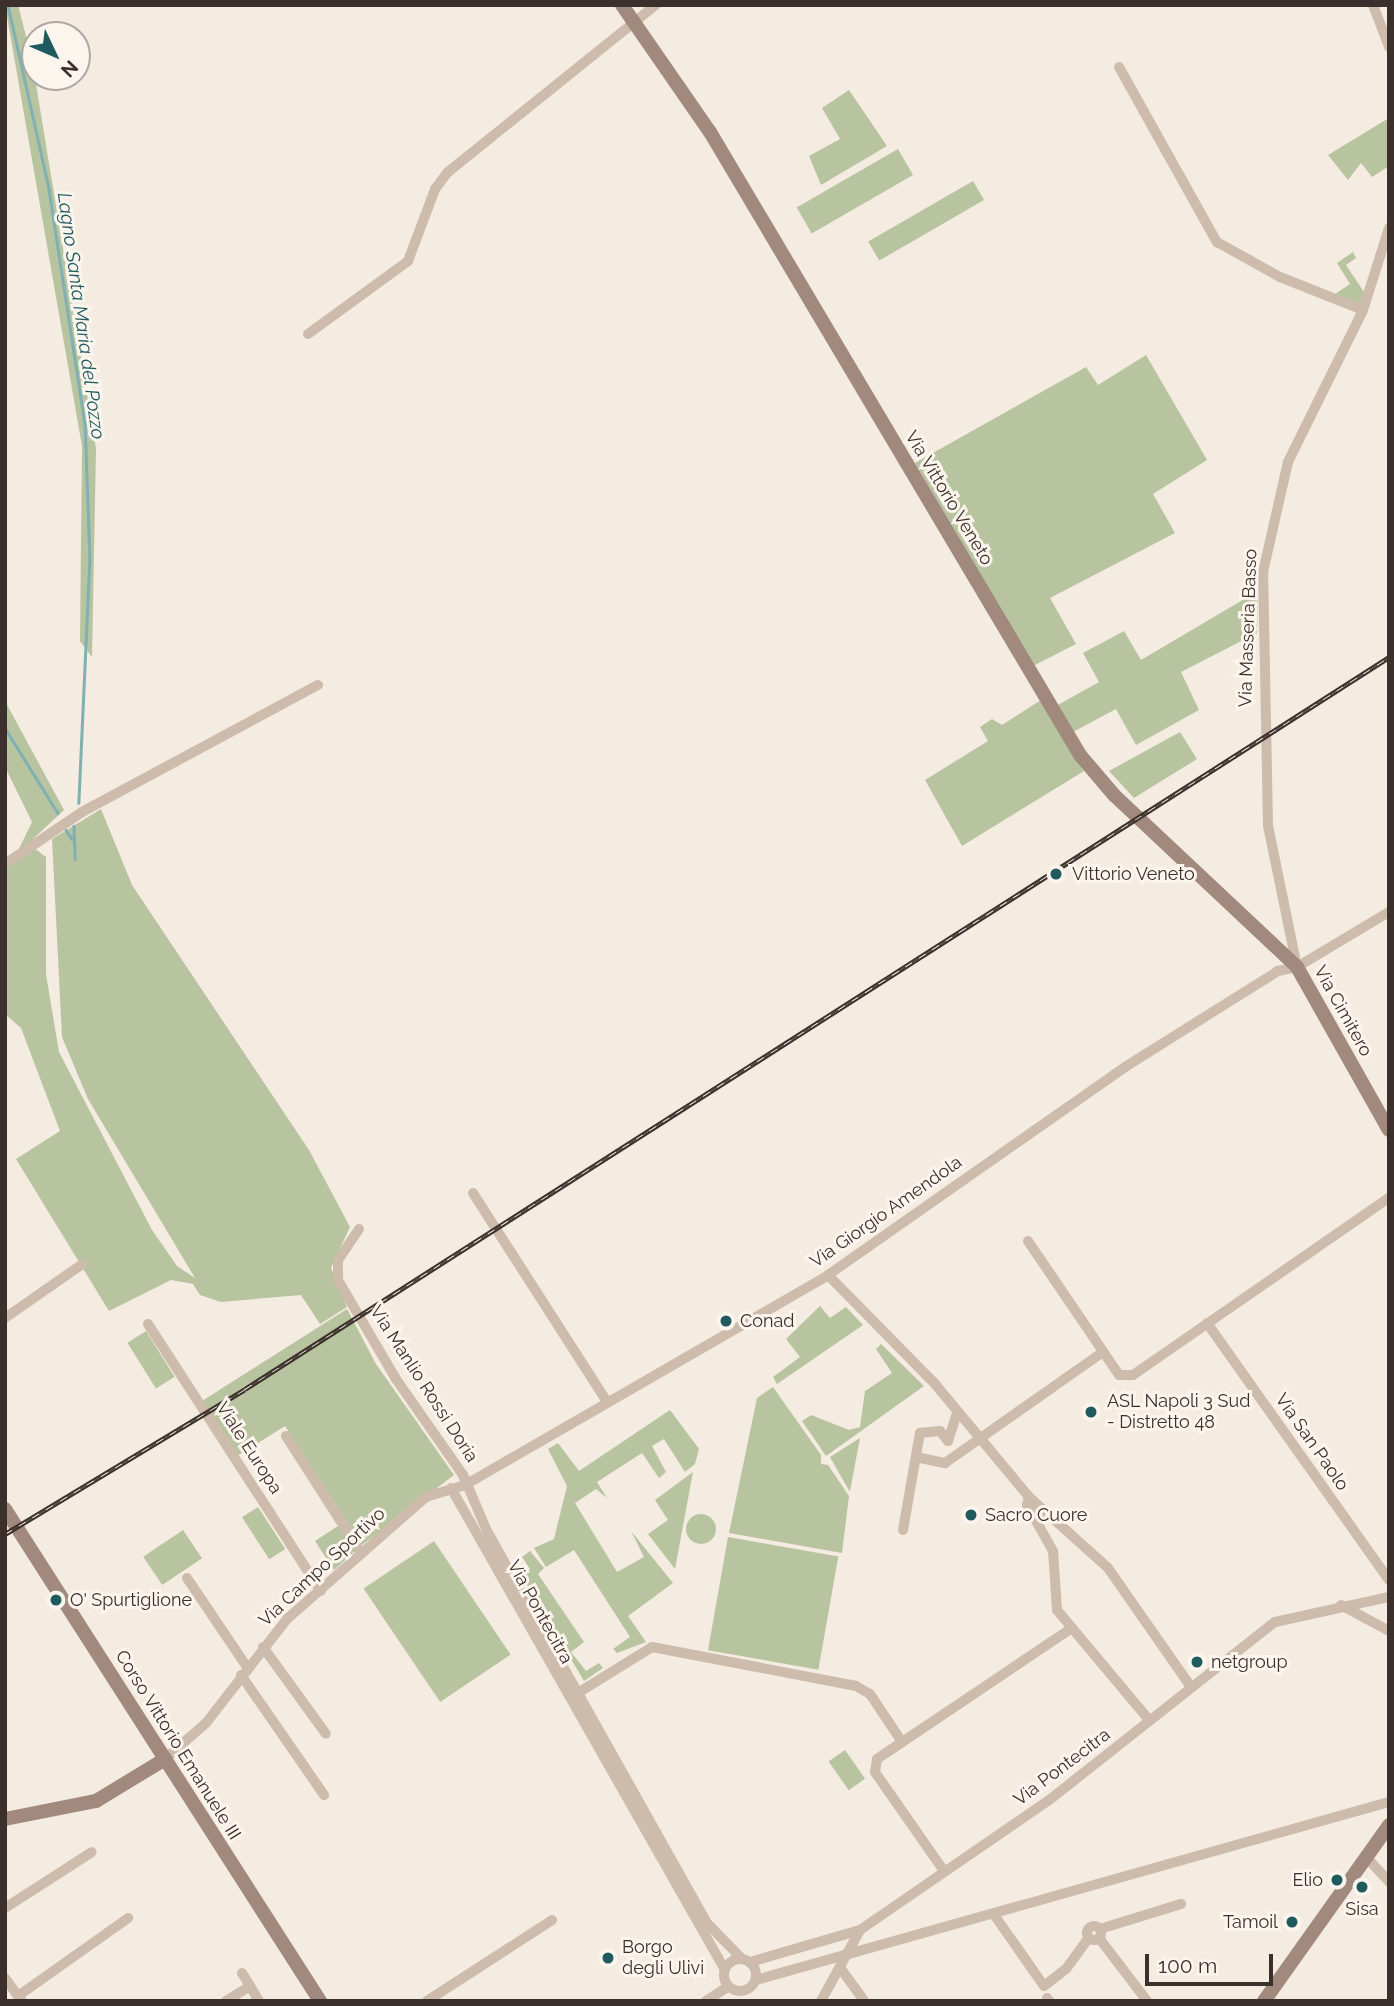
<!DOCTYPE html>
<html>
<head>
<meta charset="utf-8">
<style>
	body { margin:0 }
	#map { position:relative; width:1394px; height:2006px; overflow:hidden; background:#f4ebe1; font-family:Raleway,sans-serif }
	div>[style] { position:absolute }
	[style*='--x'] { left:calc(var(--x)*1px); top:calc(var(--y)*1px); width:calc(var(--w)*1px); rotate:calc(var(--a)*1deg) }
	.green>* { inset:0; background:#b8c4a0; transform-origin:0 0 }
	.round { border-radius:50% }
	.stream>* { height:2.5px; margin:-1.25px; padding:0 1.25px; transform-origin:1.25px; border-radius:1.25px; background:#7fb0b2 }
	.street>* { height:10px; margin:-5px; padding:0 5px; transform-origin:5px; border-radius:5px; background:#cdbbac }
	.street>.ring { margin:-5px; padding:0; box-sizing:content-box; background:none; border:10px solid #cdbbac; border-radius:50% }
	.secondary>* { height:14px; margin:-7px; padding:0 7px; transform-origin:7px; border-radius:7px; background:#a18a7d }
	.rail>* { height:5px; margin-top:-2.5px; transform-origin:0; background:repeating-linear-gradient(90deg,#fbf5ee 0 8px,#3b302b 0 16px); box-sizing:border-box; border-block:2px solid #3b302b }
	.dots>* { width:19px; height:19px; translate:-50% -50%; box-sizing:border-box; border:4px solid #fbf5ee; border-radius:50% }
	span { translate:-50% -50%; white-space:nowrap; text-align:center; line-height:1.15; -webkit-text-stroke:6px #fbf5ee; paint-order:stroke }
	.street-label { font-size:18px; color:#3b302b }
	.poi-label { font-size:18px; color:#3b302b }
	.left { translate:0 -50%; text-align:left }
	.right { translate:-100% -50%; text-align:right }
	.water-label { font-size:19px; color:#1f5a5e; font-style:italic }
	.frame { position:absolute; inset:0; border:7px solid #3b302b; pointer-events:none }
	.north { position:absolute; left:21px; top:21px; width:70px; height:70px; box-sizing:border-box; background:#fbf5ee; border:2px solid #aea6a0; border-radius:50%; rotate:134deg; font-size:19px; font-weight:700; line-height:28px; text-align:center; color:#3b302b }
	.north::after { content:''; display:block; margin:auto; width:24px; height:32px; background:#1f5a5e; clip-path:polygon(50% 0,100% 100%,50% 72%,0 100%) }
	.scale { position:absolute; left:1145px; top:1954px; width:128px; height:32px; box-sizing:border-box; border:4px solid #3b302b; border-top:0; padding-left:9px; font-size:21px; line-height:24px; white-space:nowrap; color:#3b302b; -webkit-text-stroke:5px #fbf5ee; paint-order:stroke }
</style>
</head>
<body>
<div id="map">
	<div class="green">
		<div style="clip-path:polygon(5px 5px,18px 5px,32px 60px,96px 449px,92px 657px,80px 641px,82px 446px)"></div>
		<div style="clip-path:polygon(849px 90px,887px 146px,821px 185px,809px 156px,840px 139px,822px 108px)"></div>
		<div style="clip-path:polygon(1389px 118px,1389px 166px,1372px 177px,1361px 163px,1348px 180px,1328px 155px)"></div>
		<div style="left:898px;top:149px;width:30px;height:117px;rotate:60deg"></div>
		<div style="left:973px;top:181px;width:22px;height:121px;rotate:60deg"></div>
		<div style="clip-path:polygon(1353px 252px,1356px 258px,1346px 265px,1364px 292px,1360px 304px,1335px 294px,1350px 284px,1337px 263px)"></div>
		<div style="clip-path:polygon(1146px 355px,1207px 460px,1153px 494px,1175px 533px,1050px 598px,1076px 644px,1033px 666px,915px 463px,1086px 367px,1098px 385px)"></div>
		<div style="clip-path:polygon(1258px 591px,1257px 633px,1181px 672px,1199px 710px,1136px 745px,1116px 709px,1073px 732px,1056px 706px,1099px 682px,1083px 653px,1124px 631px,1141px 660px)"></div>
		<div style="clip-path:polygon(1041px 700px,1084px 771px,962px 846px,925px 780px,988px 741px,980px 727px,992px 719px,1002px 725px)"></div>
		<div style="clip-path:polygon(5px 701px,64px 810px,16px 855px,32px 822px,5px 767px)"></div>
		<div style="clip-path:polygon(1180px 732px,1197px 759px,1134px 798px,1109px 771px)"></div>
		<div style="clip-path:polygon(101px 809px,132px 885px,309px 1150px,350px 1227px,331px 1268px,347px 1307px,320px 1324px,301px 1295px,221px 1302px,200px 1295px,193px 1284px,171px 1280px,109px 1311px,16px 1159px,60px 1131px,21px 1028px,5px 1014px,5px 869px,34px 848px,46px 857px,46px 974px,59px 1052px,152px 1230px,177px 1266px,195px 1278px,88px 1099px,62px 1037px,52px 839px)"></div>
		<div style="clip-path:polygon(820px 1306px,830px 1318px,846px 1307px,863px 1325px,777px 1384px,773px 1377px,800px 1357px,786px 1339px)"></div>
		<div style="clip-path:polygon(347px 1309px,376px 1364px,454px 1475px,362px 1545px,285px 1426px,237px 1456px,202px 1401px)"></div>
		<div style="left:146px;top:1331px;width:54px;height:22px;rotate:58deg"></div>
		<div style="clip-path:polygon(881px 1344px,924px 1386px,826px 1456px,802px 1421px,811px 1415px,849px 1430px,860px 1427px,865px 1391px,892px 1373px,876px 1349px)"></div>
		<div style="clip-path:polygon(773px 1387px,821px 1455px,821px 1464px,828px 1465px,849px 1496px,842px 1553px,729px 1533px,757px 1398px)"></div>
		<div style="clip-path:polygon(670px 1410px,699px 1449px,695px 1464px,685px 1472px,664px 1439px,652px 1446px,666px 1472px,659px 1478px,642px 1453px,597px 1482px,607px 1498px,596px 1489px,575px 1503px,617px 1572px,644px 1557px,631px 1531px,673px 1583px,628px 1616px,646px 1642px,617px 1653px,613px 1649px,630px 1637px,574px 1550px,546px 1567px,534px 1548px,554px 1539px,567px 1486px,548px 1449px,558px 1443px,579px 1471px)"></div>
		<div style="clip-path:polygon(860px 1438px,850px 1491px,850px 1492px,830px 1457px)"></div>
		<div style="clip-path:polygon(693px 1472px,675px 1569px,648px 1534px,668px 1520px,655px 1500px)"></div>
		<div style="left:258px;top:1507px;width:50px;height:19px;rotate:57deg"></div>
		<div class="round" style="left:686px;top:1514px;width:30px;height:30px"></div>
		<div style="clip-path:polygon(338px 1526px,355px 1551px,334px 1570px,315px 1541px)"></div>
		<div style="left:183px;top:1530px;width:34px;height:48px;rotate:56deg"></div>
		<div style="left:728px;top:1537px;width:112px;height:115px;rotate:10deg"></div>
		<div style="left:434px;top:1541px;width:137px;height:85px;rotate:56deg"></div>
		<div style="clip-path:polygon(530px 1551px,544px 1568px,538px 1574px,584px 1642px,571px 1652px,586px 1671px,599px 1663px,603px 1668px,584px 1681px,521px 1575px,530px 1569px,522px 1557px)"></div>
		<div style="left:845px;top:1750px;width:35px;height:20px;rotate:55deg"></div>
	</div>
	<div class="stream">
		<div style="--x:8;--y:5;--w:189;--a:77.4"></div>
		<div style="--x:49;--y:189;--w:237;--a:81.3"></div>
		<div style="--x:85;--y:423;--w:134;--a:87.9"></div>
		<div style="--x:90;--y:557;--w:246;--a:92.6"></div>
		<div style="--x:5;--y:728;--w:100;--a:58.1"></div>
		<div style="--x:74;--y:826;--w:33;--a:88"></div>
		<div style="--x:66;--y:830;--w:11;--a:56"></div>
	</div>
	<div class="street">
		<div style="--x:1373;--y:5;--w:45;--a:69.1"></div>
		<div style="--x:1119;--y:67;--w:201;--a:60.8"></div>
		<div style="--x:1217;--y:242;--w:72;--a:29.1"></div>
		<div style="--x:1280;--y:277;--w:89;--a:21.7"></div>
		<div style="--x:308;--y:334;--w:124;--a:-36.1"></div>
		<div style="--x:408;--y:261;--w:77;--a:-69.4"></div>
		<div style="--x:435;--y:189;--w:21;--a:-53"></div>
		<div style="--x:448;--y:172;--w:267;--a:-38.8"></div>
		<div style="--x:5;--y:864;--w:93;--a:-34"></div>
		<div style="--x:82;--y:812;--w:268;--a:-28.3"></div>
		<div style="--x:1297;--y:967;--w:144;--a:-101.6"></div>
		<div style="--x:1268;--y:826;--w:254;--a:-91.1"></div>
		<div style="--x:1263;--y:572;--w:113;--a:-77.2"></div>
		<div style="--x:1288;--y:462;--w:169;--a:-63.7"></div>
		<div style="--x:1363;--y:310;--w:86;--a:-72.4"></div>
		<div style="--x:473;--y:1193;--w:248;--a:57.3"></div>
		<div style="--x:359;--y:1229;--w:37;--a:124"></div>
		<div style="--x:338;--y:1260;--w:20;--a:90"></div>
		<div style="--x:338;--y:1280;--w:115;--a:59.6"></div>
		<div style="--x:396;--y:1379;--w:117;--a:55.1"></div>
		<div style="--x:463;--y:1475;--w:61;--a:66.8"></div>
		<div style="--x:487;--y:1531;--w:450;--a:60.7"></div>
		<div style="--x:707;--y:1923;--w:50;--a:45.8"></div>
		<div style="--x:1028;--y:1241;--w:162;--a:55.8"></div>
		<div style="--x:1119;--y:1375;--w:14;--a:0"></div>
		<div style="--x:1133;--y:1375;--w:311;--a:-34.7"></div>
		<div style="--x:828;--y:1275;--w:153;--a:45.5"></div>
		<div style="--x:935;--y:1384;--w:147;--a:50.2"></div>
		<div style="--x:1029;--y:1497;--w:106;--a:41.9"></div>
		<div style="--x:1108;--y:1568;--w:145;--a:55.1"></div>
		<div style="--x:5;--y:1318;--w:93;--a:-34.9"></div>
		<div style="--x:1207;--y:1323;--w:315;--a:54.7"></div>
		<div style="--x:148;--y:1324;--w:318;--a:57.1"></div>
		<div style="--x:286;--y:1436;--w:139;--a:57.3"></div>
		<div style="--x:916;--y:1457;--w:30;--a:12"></div>
		<div style="--x:945;--y:1463;--w:193;--a:-35.1"></div>
		<div style="--x:451;--y:1488;--w:554;--a:60.38"></div>
		<div style="--x:1029;--y:1497;--w:8;--a:104"></div>
		<div style="--x:1027;--y:1505;--w:53;--a:60.5"></div>
		<div style="--x:1053;--y:1551;--w:59;--a:86.1"></div>
		<div style="--x:1057;--y:1610;--w:23;--a:50"></div>
		<div style="--x:903;--y:1530;--w:98;--a:-80.1"></div>
		<div style="--x:920;--y:1433;--w:20;--a:-6"></div>
		<div style="--x:940;--y:1431;--w:13;--a:51"></div>
		<div style="--x:948;--y:1441;--w:29;--a:-72"></div>
		<div style="--x:187;--y:1578;--w:107;--a:56"></div>
		<div style="--x:1341;--y:1605;--w:55;--a:28.4"></div>
		<div style="--x:263;--y:1647;--w:107;--a:54.1"></div>
		<div style="--x:241;--y:1675;--w:146;--a:55.3"></div>
		<div style="--x:573;--y:1696;--w:93;--a:-31.8"></div>
		<div style="--x:652;--y:1647;--w:208;--a:10.8"></div>
		<div style="--x:856;--y:1686;--w:16;--a:30"></div>
		<div style="--x:870;--y:1694;--w:58;--a:56.3"></div>
		<div style="--x:165;--y:1759;--w:55;--a:-41.3"></div>
		<div style="--x:206;--y:1723;--w:132;--a:-52.1"></div>
		<div style="--x:287;--y:1619;--w:185;--a:-41.3"></div>
		<div style="--x:426;--y:1497;--w:41;--a:-17.1"></div>
		<div style="--x:465;--y:1485;--w:419;--a:-30"></div>
		<div style="--x:828;--y:1275;--w:363;--a:-35"></div>
		<div style="--x:1125;--y:1067;--w:181;--a:-32.1"></div>
		<div style="--x:1278;--y:971;--w:19;--a:-12"></div>
		<div style="--x:1297;--y:967;--w:107;--a:-30.9"></div>
		<div style="--x:1367;--y:1858;--w:33;--a:47"></div>
		<div style="--x:944;--y:1871;--w:121;--a:-124.9"></div>
		<div style="--x:875;--y:1772;--w:13;--a:-81"></div>
		<div style="--x:877;--y:1759;--w:235;--a:-33.9"></div>
		<div style="--x:1072;--y:1628;--w:121;--a:50"></div>
		<div style="--x:5;--y:1908;--w:103;--a:-32.8"></div>
		<div style="--x:995;--y:1916;--w:85;--a:55"></div>
		<div style="--x:1044;--y:1986;--w:28;--a:-38"></div>
		<div style="--x:1066;--y:1969;--w:39;--a:-54"></div>
		<div class="ring" style="left:1087px;top:1926px;width:4px;height:4px"></div>
		<div style="--x:1100;--y:1929;--w:85;--a:-17.2"></div>
		<div style="--x:1099;--y:1938;--w:79;--a:52.7"></div>
		<div class="ring" style="left:724px;top:1959px;width:22px;height:22px"></div>
		<div style="--x:750;--y:1962;--w:115;--a:-16.2"></div>
		<div style="--x:860;--y:1930;--w:228;--a:-34.5"></div>
		<div style="--x:1048;--y:1801;--w:289;--a:-38.3"></div>
		<div style="--x:1275;--y:1622;--w:117;--a:-12.4"></div>
		<div style="--x:841;--y:1969;--w:39;--a:54"></div>
		<div style="--x:242;--y:1973;--w:15;--a:58"></div>
		<div style="--x:5;--y:1978;--w:29;--a:54"></div>
		<div style="--x:756;--y:1980;--w:658;--a:-15.71"></div>
		<div style="--x:18;--y:1996;--w:135;--a:-35.3"></div>
		<div style="--x:1047;--y:1998;--w:4;--a:56"></div>
		<div style="--x:226;--y:2001;--w:28;--a:-32"></div>
		<div style="--x:250;--y:1986;--w:17;--a:59"></div>
		<div style="--x:427;--y:2001;--w:149;--a:-32.9"></div>
		<div style="--x:706;--y:2001;--w:27;--a:-33"></div>
		<div style="--x:821;--y:2001;--w:81;--a:-61.2"></div>
	</div>
	<div class="secondary">
		<div style="--x:622;--y:5;--w:155;--a:55.3"></div>
		<div style="--x:710;--y:132;--w:725;--a:59.29"></div>
		<div style="--x:1080;--y:755;--w:52;--a:49.6"></div>
		<div style="--x:1114;--y:795;--w:251;--a:43.2"></div>
		<div style="--x:1297;--y:967;--w:187;--a:60.6"></div>
		<div style="--x:5;--y:1509;--w:584;--a:57.37"></div>
		<div style="--x:5;--y:1819;--w:93;--a:-11.2"></div>
		<div style="--x:96;--y:1801;--w:81;--a:-31.3"></div>
		<div style="--x:1264;--y:2001;--w:216;--a:-54.6"></div>
	</div>
	<div class="rail">
		<div style="--x:5;--y:1534;--w:280;--a:-31.1"></div>
		<div style="--x:245;--y:1389;--w:1358;--a:-32.61"></div>
	</div>
	<div class="dots">
		<div style="left:1056px;top:874px;background:#1f5a5e"></div>
		<div style="left:726px;top:1321px;background:#1f5a5e"></div>
		<div style="left:1091px;top:1412px;background:#1f5a5e"></div>
		<div style="left:971px;top:1515px;background:#1f5a5e"></div>
		<div style="left:56px;top:1600px;background:#1f5a5e"></div>
		<div style="left:1197px;top:1662px;background:#1f5a5e"></div>
		<div style="left:1337px;top:1880px;background:#1f5a5e"></div>
		<div style="left:1362px;top:1887px;background:#1f5a5e"></div>
		<div style="left:1292px;top:1922px;background:#1f5a5e"></div>
		<div style="left:608px;top:1958px;background:#1f5a5e"></div>
	</div>
	<div class="street-label">
		<span style="left:949px;top:498px;rotate:59deg">Via Vittorio Veneto</span>
		<span style="left:1248px;top:628px;rotate:-88deg">Via Masseria Basso</span>
		<span style="left:1343px;top:1011px;rotate:61deg">Via Cimitero</span>
		<span style="left:886px;top:1212px;rotate:-35deg">Via Giorgio Amendola</span>
		<span style="left:424px;top:1384px;rotate:57deg">Via Manlio Rossi Doria</span>
		<span style="left:1312px;top:1442px;rotate:55deg">Via San Paolo</span>
		<span style="left:249px;top:1448px;rotate:57deg">Viale Europa</span>
		<span style="left:322px;top:1567px;rotate:-43deg">Via Campo Sportivo</span>
		<span style="left:540px;top:1612px;rotate:61deg">Via Pontecitra</span>
		<span style="left:178px;top:1745px;rotate:58deg">Corso Vittorio Emanuele III</span>
		<span style="left:1062px;top:1767px;rotate:-37deg">Via Pontecitra</span>
	</div>
	<div class="poi-label">
		<span class="left" style="left:1072px;top:874px">Vittorio Veneto</span>
		<span class="left" style="left:740px;top:1321px">Conad</span>
		<span class="left" style="left:1107px;top:1412px">ASL Napoli 3 Sud<br>- Distretto 48</span>
		<span class="left" style="left:985px;top:1515px">Sacro Cuore</span>
		<span class="left" style="left:70px;top:1600px">O' Spurtiglione</span>
		<span class="left" style="left:1211px;top:1662px">netgroup</span>
		<span class="right" style="left:1323px;top:1880px">Elio</span>
		<span style="left:1362px;top:1909px">Sisa</span>
		<span class="right" style="left:1278px;top:1922px">Tamoil</span>
		<span class="left" style="left:622px;top:1958px">Borgo<br>degli Ulivi</span>
	</div>
	<div class="water-label">
		<span style="left:81px;top:316px;rotate:82deg">Lagno Santa Maria del Pozzo</span>
	</div>
	<div class="frame"></div>
	<div class="north">N</div>
	<div class="scale">100 m</div>
</div>
</body>
</html>
